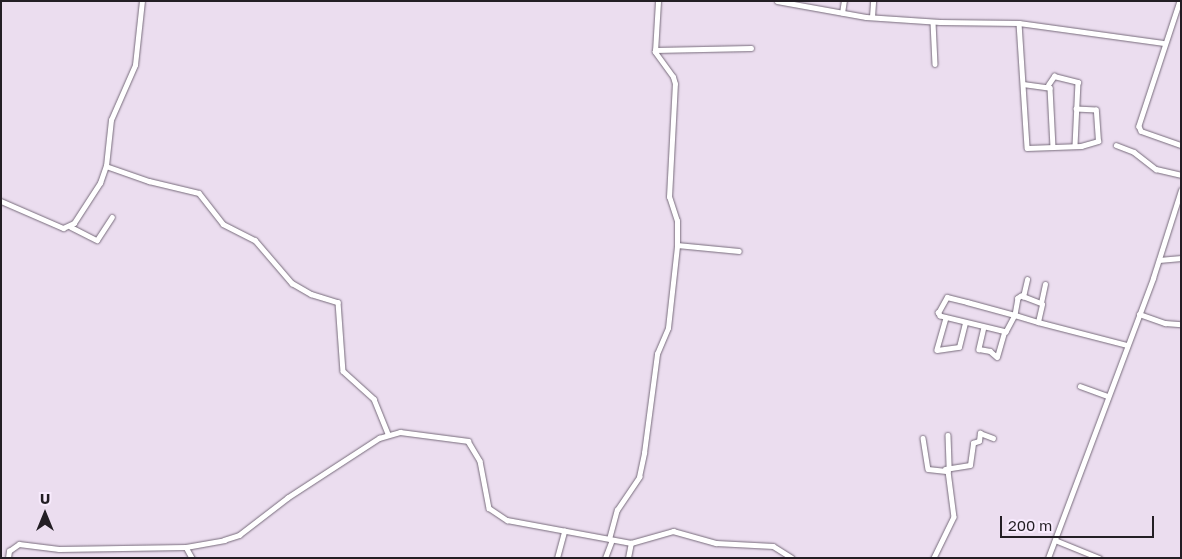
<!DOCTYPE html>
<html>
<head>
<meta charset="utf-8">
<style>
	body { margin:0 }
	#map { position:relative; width:1182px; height:559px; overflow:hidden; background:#ebddef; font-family:"Golos Text",sans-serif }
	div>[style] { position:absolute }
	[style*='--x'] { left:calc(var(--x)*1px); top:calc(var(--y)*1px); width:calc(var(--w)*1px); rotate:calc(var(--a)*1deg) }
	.roads { filter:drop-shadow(0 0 1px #776b7b) drop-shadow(0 0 1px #776b7b) }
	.minor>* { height:4.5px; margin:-2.25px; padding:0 2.25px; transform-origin:2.25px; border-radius:2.25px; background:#fff }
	span { translate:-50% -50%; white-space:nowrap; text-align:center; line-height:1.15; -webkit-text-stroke:5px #f8ebfd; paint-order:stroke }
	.frame { position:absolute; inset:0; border:2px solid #231e24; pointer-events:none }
	.north { position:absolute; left:20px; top:489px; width:50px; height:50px; -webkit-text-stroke:4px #f8ebfd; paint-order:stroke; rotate:0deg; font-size:14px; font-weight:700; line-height:20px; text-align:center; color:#231e24 }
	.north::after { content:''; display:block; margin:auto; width:18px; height:22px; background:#231e24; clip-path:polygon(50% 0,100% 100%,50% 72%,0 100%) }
	.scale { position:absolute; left:1000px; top:516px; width:154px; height:22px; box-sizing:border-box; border:2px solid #231e24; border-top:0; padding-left:6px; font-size:15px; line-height:18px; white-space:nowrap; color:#231e24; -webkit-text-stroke:4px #f8ebfd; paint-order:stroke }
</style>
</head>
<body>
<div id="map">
	<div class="roads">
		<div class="minor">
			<div style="--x:777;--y:1;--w:90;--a:10.2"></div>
			<div style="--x:866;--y:17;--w:74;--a:3.9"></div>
			<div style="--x:940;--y:22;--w:79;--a:0.7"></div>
			<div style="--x:1019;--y:23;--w:146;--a:7.9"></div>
			<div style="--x:1180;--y:1;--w:132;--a:108.2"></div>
			<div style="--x:1139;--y:126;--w:5;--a:68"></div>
			<div style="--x:1141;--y:131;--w:42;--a:19.3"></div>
			<div style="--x:842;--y:13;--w:12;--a:-81"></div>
			<div style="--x:872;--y:17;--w:16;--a:-86"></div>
			<div style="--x:933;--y:22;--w:42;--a:87.3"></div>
			<div style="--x:1019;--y:23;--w:125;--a:86.3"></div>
			<div style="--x:1027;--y:148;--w:54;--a:-2.1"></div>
			<div style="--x:1081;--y:146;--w:18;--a:-16"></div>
			<div style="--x:1098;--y:141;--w:31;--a:-94"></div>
			<div style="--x:1096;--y:110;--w:20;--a:-177"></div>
			<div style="--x:655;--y:50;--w:96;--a:-1.2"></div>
			<div style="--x:1023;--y:84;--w:27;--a:8"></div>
			<div style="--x:1050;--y:88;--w:59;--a:87.1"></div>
			<div style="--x:1048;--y:85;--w:11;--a:-56"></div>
			<div style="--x:1054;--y:76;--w:25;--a:14"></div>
			<div style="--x:1078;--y:82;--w:64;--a:92.7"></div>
			<div style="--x:1116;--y:145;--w:19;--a:21"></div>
			<div style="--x:1134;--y:152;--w:28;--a:38"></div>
			<div style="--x:1156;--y:169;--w:26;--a:13"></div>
			<div style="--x:106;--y:166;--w:46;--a:19.2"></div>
			<div style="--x:149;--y:181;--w:51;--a:13.5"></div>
			<div style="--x:199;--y:193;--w:39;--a:52"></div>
			<div style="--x:223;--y:224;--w:36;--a:27"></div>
			<div style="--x:255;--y:240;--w:57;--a:49.3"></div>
			<div style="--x:292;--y:283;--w:22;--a:30"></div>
			<div style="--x:311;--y:294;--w:28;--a:17"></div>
			<div style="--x:338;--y:302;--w:69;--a:85.9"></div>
			<div style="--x:343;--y:371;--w:42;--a:42.1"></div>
			<div style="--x:374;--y:399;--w:37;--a:68"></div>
			<div style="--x:1;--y:201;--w:68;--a:23.5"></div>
			<div style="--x:63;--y:228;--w:12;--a:-24"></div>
			<div style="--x:74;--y:223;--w:48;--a:-57"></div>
			<div style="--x:100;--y:183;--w:18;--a:-71"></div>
			<div style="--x:106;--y:166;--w:46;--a:-83.8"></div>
			<div style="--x:111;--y:120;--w:60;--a:-66.4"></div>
			<div style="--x:135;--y:65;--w:64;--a:-83.8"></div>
			<div style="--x:71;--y:227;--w:29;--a:27"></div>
			<div style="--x:97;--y:240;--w:27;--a:-57"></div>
			<div style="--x:677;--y:245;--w:62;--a:5.5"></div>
			<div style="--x:1159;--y:260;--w:22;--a:-5"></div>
			<div style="--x:1023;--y:297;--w:18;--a:-77"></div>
			<div style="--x:1041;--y:303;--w:19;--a:-78"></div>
			<div style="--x:1139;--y:314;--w:28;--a:19"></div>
			<div style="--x:1165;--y:323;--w:16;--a:4"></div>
			<div style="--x:946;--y:318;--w:33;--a:106"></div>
			<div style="--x:937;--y:350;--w:22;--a:-8"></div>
			<div style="--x:959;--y:347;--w:25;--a:-76"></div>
			<div style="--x:1038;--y:322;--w:18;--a:-77"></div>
			<div style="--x:1042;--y:304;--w:22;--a:-159"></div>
			<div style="--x:1021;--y:296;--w:4;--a:146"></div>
			<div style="--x:1018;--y:298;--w:17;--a:100"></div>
			<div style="--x:1015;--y:315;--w:19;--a:118"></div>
			<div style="--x:1006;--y:332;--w:68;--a:-166.4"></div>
			<div style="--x:940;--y:316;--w:4;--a:-124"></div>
			<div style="--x:938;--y:313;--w:18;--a:-61"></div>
			<div style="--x:947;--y:297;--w:21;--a:14"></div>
			<div style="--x:967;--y:302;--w:50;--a:15.2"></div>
			<div style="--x:1015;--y:315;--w:24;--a:17"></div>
			<div style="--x:1038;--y:322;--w:92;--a:14.5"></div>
			<div style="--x:984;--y:327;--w:23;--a:103"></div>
			<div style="--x:979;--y:349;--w:11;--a:10"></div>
			<div style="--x:990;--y:351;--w:9;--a:41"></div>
			<div style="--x:997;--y:357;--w:26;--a:-74"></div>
			<div style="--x:1080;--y:386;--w:30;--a:20"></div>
			<div style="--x:948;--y:435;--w:32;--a:88"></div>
			<div style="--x:923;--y:438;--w:31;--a:81"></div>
			<div style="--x:928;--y:469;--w:20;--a:6"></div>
			<div style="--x:948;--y:471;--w:46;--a:82.6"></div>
			<div style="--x:954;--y:517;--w:46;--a:116"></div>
			<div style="--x:945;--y:469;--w:25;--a:-9"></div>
			<div style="--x:970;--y:465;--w:22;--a:-82"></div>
			<div style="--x:973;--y:443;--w:6;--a:-18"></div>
			<div style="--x:979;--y:441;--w:8;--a:-83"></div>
			<div style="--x:980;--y:433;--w:14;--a:21"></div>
			<div style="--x:609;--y:539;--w:30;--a:-75"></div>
			<div style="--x:617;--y:510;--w:40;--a:-56"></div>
			<div style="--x:639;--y:477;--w:25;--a:-78"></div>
			<div style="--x:644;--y:453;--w:100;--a:-82.5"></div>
			<div style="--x:657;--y:354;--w:28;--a:-67"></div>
			<div style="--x:668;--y:328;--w:82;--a:-83.7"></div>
			<div style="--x:677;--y:246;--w:25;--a:-90"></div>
			<div style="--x:677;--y:221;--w:25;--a:-108"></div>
			<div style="--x:669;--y:197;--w:113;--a:-87"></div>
			<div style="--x:675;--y:84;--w:7;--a:-106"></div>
			<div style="--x:673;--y:77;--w:31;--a:-126"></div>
			<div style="--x:655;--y:52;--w:51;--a:-86.6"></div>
			<div style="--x:1055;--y:540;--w:48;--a:22.2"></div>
			<div style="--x:186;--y:547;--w:13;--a:61"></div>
			<div style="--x:8;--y:558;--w:7;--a:-82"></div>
			<div style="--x:9;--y:551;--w:12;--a:-35"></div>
			<div style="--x:19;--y:544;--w:40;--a:7.1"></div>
			<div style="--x:59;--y:549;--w:127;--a:-0.9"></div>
			<div style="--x:186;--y:547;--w:39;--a:-10"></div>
			<div style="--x:224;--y:540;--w:16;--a:-18"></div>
			<div style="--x:239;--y:535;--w:61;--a:-37.6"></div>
			<div style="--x:287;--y:498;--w:110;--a:-33.1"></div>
			<div style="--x:379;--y:438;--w:22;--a:-16"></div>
			<div style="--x:400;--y:432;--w:69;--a:7.5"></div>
			<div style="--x:468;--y:441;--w:23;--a:59"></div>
			<div style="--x:480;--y:461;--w:48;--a:79.2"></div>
			<div style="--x:489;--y:508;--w:22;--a:34"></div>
			<div style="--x:507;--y:520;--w:126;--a:10.5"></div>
			<div style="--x:631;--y:543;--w:44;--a:-15.9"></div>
			<div style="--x:673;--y:531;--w:45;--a:15.6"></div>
			<div style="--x:716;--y:543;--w:57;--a:3"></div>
			<div style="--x:773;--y:546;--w:22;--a:32"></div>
			<div style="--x:557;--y:558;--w:28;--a:-75"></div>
			<div style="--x:605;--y:558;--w:19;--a:-69"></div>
			<div style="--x:628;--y:558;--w:15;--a:-79"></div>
			<div style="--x:1048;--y:558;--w:299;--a:-69.4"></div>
			<div style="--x:1153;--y:278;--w:92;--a:-72.3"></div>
		</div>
	</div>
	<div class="frame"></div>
	<div class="north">U</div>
	<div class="scale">200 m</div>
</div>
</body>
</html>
